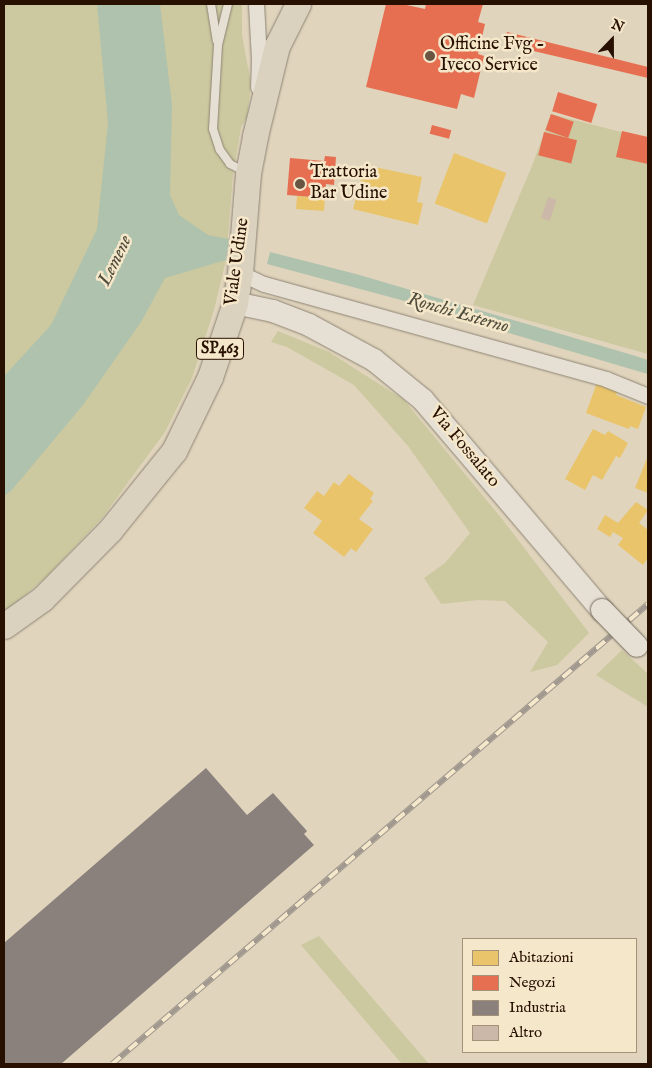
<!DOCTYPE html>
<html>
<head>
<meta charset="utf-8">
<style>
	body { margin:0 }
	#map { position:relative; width:652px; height:1068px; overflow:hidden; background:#e0d4bc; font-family:"IM FELL English",serif }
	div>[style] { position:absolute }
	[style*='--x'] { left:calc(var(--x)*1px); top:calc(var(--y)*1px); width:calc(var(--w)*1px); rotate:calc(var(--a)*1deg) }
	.green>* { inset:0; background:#ccc89f }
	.water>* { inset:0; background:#afc2ad }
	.homes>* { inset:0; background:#e9c46a; transform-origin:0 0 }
	.shops>* { inset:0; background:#e76f51; transform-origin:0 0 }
	.industry>* { inset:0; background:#8a817c }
	.stream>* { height:5.5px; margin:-2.75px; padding:0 2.75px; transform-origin:2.75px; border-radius:2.75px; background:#afc2ad }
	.building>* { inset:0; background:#ccb8a8; transform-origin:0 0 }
	.roads { filter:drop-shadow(0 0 1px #8e8475) drop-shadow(0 0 1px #8e8475) }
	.lane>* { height:8px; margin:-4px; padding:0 4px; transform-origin:4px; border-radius:4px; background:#e6e0d4 }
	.street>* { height:15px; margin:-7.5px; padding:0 7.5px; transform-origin:7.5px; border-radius:7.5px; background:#e6e0d4 }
	.secondary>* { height:22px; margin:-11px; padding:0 11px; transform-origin:11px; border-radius:11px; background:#e6e0d4 }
	.primary>* { height:25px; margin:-12.5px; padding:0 12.5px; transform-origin:12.5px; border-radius:12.5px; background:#dad1bf }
	.rail>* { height:5.5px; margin-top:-2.75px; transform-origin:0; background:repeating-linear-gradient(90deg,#f5e7ca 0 11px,#a1998f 0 22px); box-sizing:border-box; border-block:1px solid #a1998f }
	.bridges { filter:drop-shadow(0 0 1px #746a5c) drop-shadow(0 0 1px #746a5c) }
	.secondary-bridge>* { height:22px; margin:-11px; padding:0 11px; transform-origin:11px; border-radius:11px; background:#e6e0d4 }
	.dots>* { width:14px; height:14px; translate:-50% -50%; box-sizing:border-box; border:2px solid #f5e7ca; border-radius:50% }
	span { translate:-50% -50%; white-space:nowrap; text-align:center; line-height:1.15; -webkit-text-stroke:5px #f5e7ca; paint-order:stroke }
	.shield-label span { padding:1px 4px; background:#f5e7ca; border:1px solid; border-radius:4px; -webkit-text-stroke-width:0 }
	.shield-label { font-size:16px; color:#281001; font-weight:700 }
	.poi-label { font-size:18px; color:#281001 }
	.left { translate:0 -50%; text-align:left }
	.street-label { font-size:18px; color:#281001 }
	.water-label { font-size:19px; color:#504c3b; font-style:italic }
	.frame { position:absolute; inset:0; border:5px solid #281001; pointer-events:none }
	.legend { position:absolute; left:462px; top:938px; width:175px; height:115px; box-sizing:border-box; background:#f5e7ca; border:1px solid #a3917a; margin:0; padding:6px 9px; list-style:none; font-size:15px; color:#281001 }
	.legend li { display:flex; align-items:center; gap:10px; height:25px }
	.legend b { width:25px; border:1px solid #a3917a }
	.north { position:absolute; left:587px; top:15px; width:50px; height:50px; -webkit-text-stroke:4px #f5e7ca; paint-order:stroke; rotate:22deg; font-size:14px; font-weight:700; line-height:20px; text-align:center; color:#281001 }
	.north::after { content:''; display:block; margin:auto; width:18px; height:22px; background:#281001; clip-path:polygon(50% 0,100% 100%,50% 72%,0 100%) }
</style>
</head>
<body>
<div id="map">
	<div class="green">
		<div style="clip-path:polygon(4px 4px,242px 4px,242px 35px,251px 84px,247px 117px,241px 127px,233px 174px,226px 260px,214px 310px,192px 378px,165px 432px,102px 518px,46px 577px,4px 613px)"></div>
		<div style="clip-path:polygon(551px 114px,648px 139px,648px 354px,473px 305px,532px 166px)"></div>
		<div style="clip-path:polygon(278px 331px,329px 352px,404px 400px,502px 519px,589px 633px,557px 665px,530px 672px,548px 642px,505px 601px,479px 600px,441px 604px,424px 578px,445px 563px,470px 533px,408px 446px,354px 385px,287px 347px,271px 342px)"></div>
		<div style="clip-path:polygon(622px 650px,648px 674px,648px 707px,596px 675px)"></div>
		<div style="clip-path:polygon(319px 936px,429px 1064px,402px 1064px,301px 945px)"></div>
	</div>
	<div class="water">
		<div style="clip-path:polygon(97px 4px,160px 4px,172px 105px,170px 195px,179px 215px,208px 235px,229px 239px,226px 260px,165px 278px,141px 322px,83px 405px,11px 491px,4px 496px,4px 376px,51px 325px,97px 229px,108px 123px)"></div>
		<div style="clip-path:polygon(270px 252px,356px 274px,629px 354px,648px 360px,648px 371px,468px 318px,267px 264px)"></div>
	</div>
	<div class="homes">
		<div style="left:454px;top:153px;width:56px;height:54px;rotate:21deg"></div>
		<div style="clip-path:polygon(365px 165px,422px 177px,417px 202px,423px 203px,418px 225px,353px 209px)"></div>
		<div style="left:297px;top:196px;width:28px;height:13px;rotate:4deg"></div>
		<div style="clip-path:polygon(598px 380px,619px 388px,616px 395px,646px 407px,638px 429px,630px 426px,629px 429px,586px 413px)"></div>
		<div style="clip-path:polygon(593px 429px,605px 435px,608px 431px,628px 443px,620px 458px,616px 456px,602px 480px,593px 475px,585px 490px,565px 479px)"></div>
		<div style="clip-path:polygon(648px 456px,648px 493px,635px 488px)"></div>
		<div style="clip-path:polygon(349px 474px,374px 493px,370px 499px,373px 501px,359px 519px,373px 529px,356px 552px,351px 548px,344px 557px,313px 533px,322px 521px,304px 508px,317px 491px,324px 496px,334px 482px,339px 486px)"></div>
		<div style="clip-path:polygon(636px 502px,648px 510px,639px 523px,648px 530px,648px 558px,643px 565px,618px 545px,623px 538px,613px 532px,610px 537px,597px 529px,605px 515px,618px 523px)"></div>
	</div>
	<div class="shops">
		<div style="clip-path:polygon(386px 4px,402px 4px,425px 9px,426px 4px,483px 4px,478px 22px,485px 24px,478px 54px,484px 56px,474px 98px,461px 94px,457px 109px,366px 87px)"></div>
		<div style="clip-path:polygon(507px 32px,648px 67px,648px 78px,504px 44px)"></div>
		<div style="left:558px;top:92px;width:41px;height:20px;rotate:17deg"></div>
		<div style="left:551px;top:114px;width:24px;height:17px;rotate:19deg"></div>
		<div style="left:432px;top:125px;width:20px;height:9px;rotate:15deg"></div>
		<div style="clip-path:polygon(622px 131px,648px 137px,648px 164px,616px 157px)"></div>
		<div style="left:544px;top:132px;width:34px;height:24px;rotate:14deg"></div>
		<div style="clip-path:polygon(325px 156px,336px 157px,334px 185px,326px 184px,325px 198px,287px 195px,290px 158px,324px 161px)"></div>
	</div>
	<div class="industry">
		<div style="clip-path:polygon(206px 768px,247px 815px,273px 793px,307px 831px,304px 834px,314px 845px,61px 1064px,4px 1064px,4px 943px)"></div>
	</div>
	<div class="stream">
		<div style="--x:469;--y:318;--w:187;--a:16.5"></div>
	</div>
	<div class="building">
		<div style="left:548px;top:197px;width:9px;height:22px;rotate:18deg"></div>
	</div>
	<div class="roads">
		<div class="lane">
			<div style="--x:211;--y:4;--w:37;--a:81"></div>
			<div style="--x:228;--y:4;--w:42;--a:103.7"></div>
			<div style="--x:218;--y:45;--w:84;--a:93.4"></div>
			<div style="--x:213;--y:129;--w:22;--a:72"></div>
			<div style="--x:220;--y:150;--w:17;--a:54"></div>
			<div style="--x:230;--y:164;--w:16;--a:27"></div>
		</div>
		<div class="street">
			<div style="--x:256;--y:4;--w:56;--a:86.9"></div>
			<div style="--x:259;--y:60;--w:27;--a:92"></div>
			<div style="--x:240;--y:273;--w:26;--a:25"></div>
			<div style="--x:264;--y:284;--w:355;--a:15.5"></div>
			<div style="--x:606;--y:379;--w:45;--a:22"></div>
		</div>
		<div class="secondary">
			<div style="--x:235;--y:303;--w:39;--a:12"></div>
			<div style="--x:273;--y:311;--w:39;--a:21"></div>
			<div style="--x:309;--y:325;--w:74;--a:28.3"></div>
			<div style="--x:374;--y:360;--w:63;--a:39.2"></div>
			<div style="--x:423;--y:400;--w:276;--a:49.6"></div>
		</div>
		<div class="primary">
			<div style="--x:4;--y:626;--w:47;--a:-35.4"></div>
			<div style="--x:42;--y:599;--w:97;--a:-45.4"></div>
			<div style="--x:110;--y:530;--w:102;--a:-51"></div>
			<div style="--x:174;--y:451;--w:82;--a:-64.1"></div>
			<div style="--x:210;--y:377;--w:78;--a:-71.3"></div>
			<div style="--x:235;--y:303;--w:30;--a:-81"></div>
			<div style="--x:240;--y:273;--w:100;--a:-85.4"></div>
			<div style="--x:248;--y:173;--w:38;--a:-79"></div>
			<div style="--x:255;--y:136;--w:93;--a:-76.3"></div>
			<div style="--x:277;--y:46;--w:47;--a:-63.4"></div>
		</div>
	</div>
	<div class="rail">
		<div style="--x:112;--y:1064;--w:706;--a:-40.64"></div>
	</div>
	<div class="bridges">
		<div class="secondary-bridge">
			<div style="--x:602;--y:610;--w:50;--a:45.8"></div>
		</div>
	</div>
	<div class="dots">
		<div style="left:430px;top:56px;background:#685542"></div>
		<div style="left:300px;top:184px;background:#685542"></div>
	</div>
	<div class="shield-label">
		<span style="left:220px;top:349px">SP463</span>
	</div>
	<div class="poi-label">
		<span class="left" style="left:440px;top:56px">Officine Fvg -<br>Iveco Service</span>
		<span class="left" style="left:310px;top:184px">Trattoria<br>Bar Udine</span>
	</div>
	<div class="street-label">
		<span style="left:238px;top:262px;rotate:-82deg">Viale Udine</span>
		<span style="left:464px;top:448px;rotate:50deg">Via Fossalato</span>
	</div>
	<div class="water-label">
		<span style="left:116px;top:261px;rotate:-64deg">Lemene</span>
		<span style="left:458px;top:314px;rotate:16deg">Ronchi Esterno</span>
	</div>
	<div class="frame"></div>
	<ul class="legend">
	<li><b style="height:14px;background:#e9c46a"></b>Abitazioni</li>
	<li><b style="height:14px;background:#e76f51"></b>Negozi</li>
	<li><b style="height:14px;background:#8a817c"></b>Industria</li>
	<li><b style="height:14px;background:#ccb8a8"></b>Altro</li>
	</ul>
	<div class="north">N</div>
</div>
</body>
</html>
